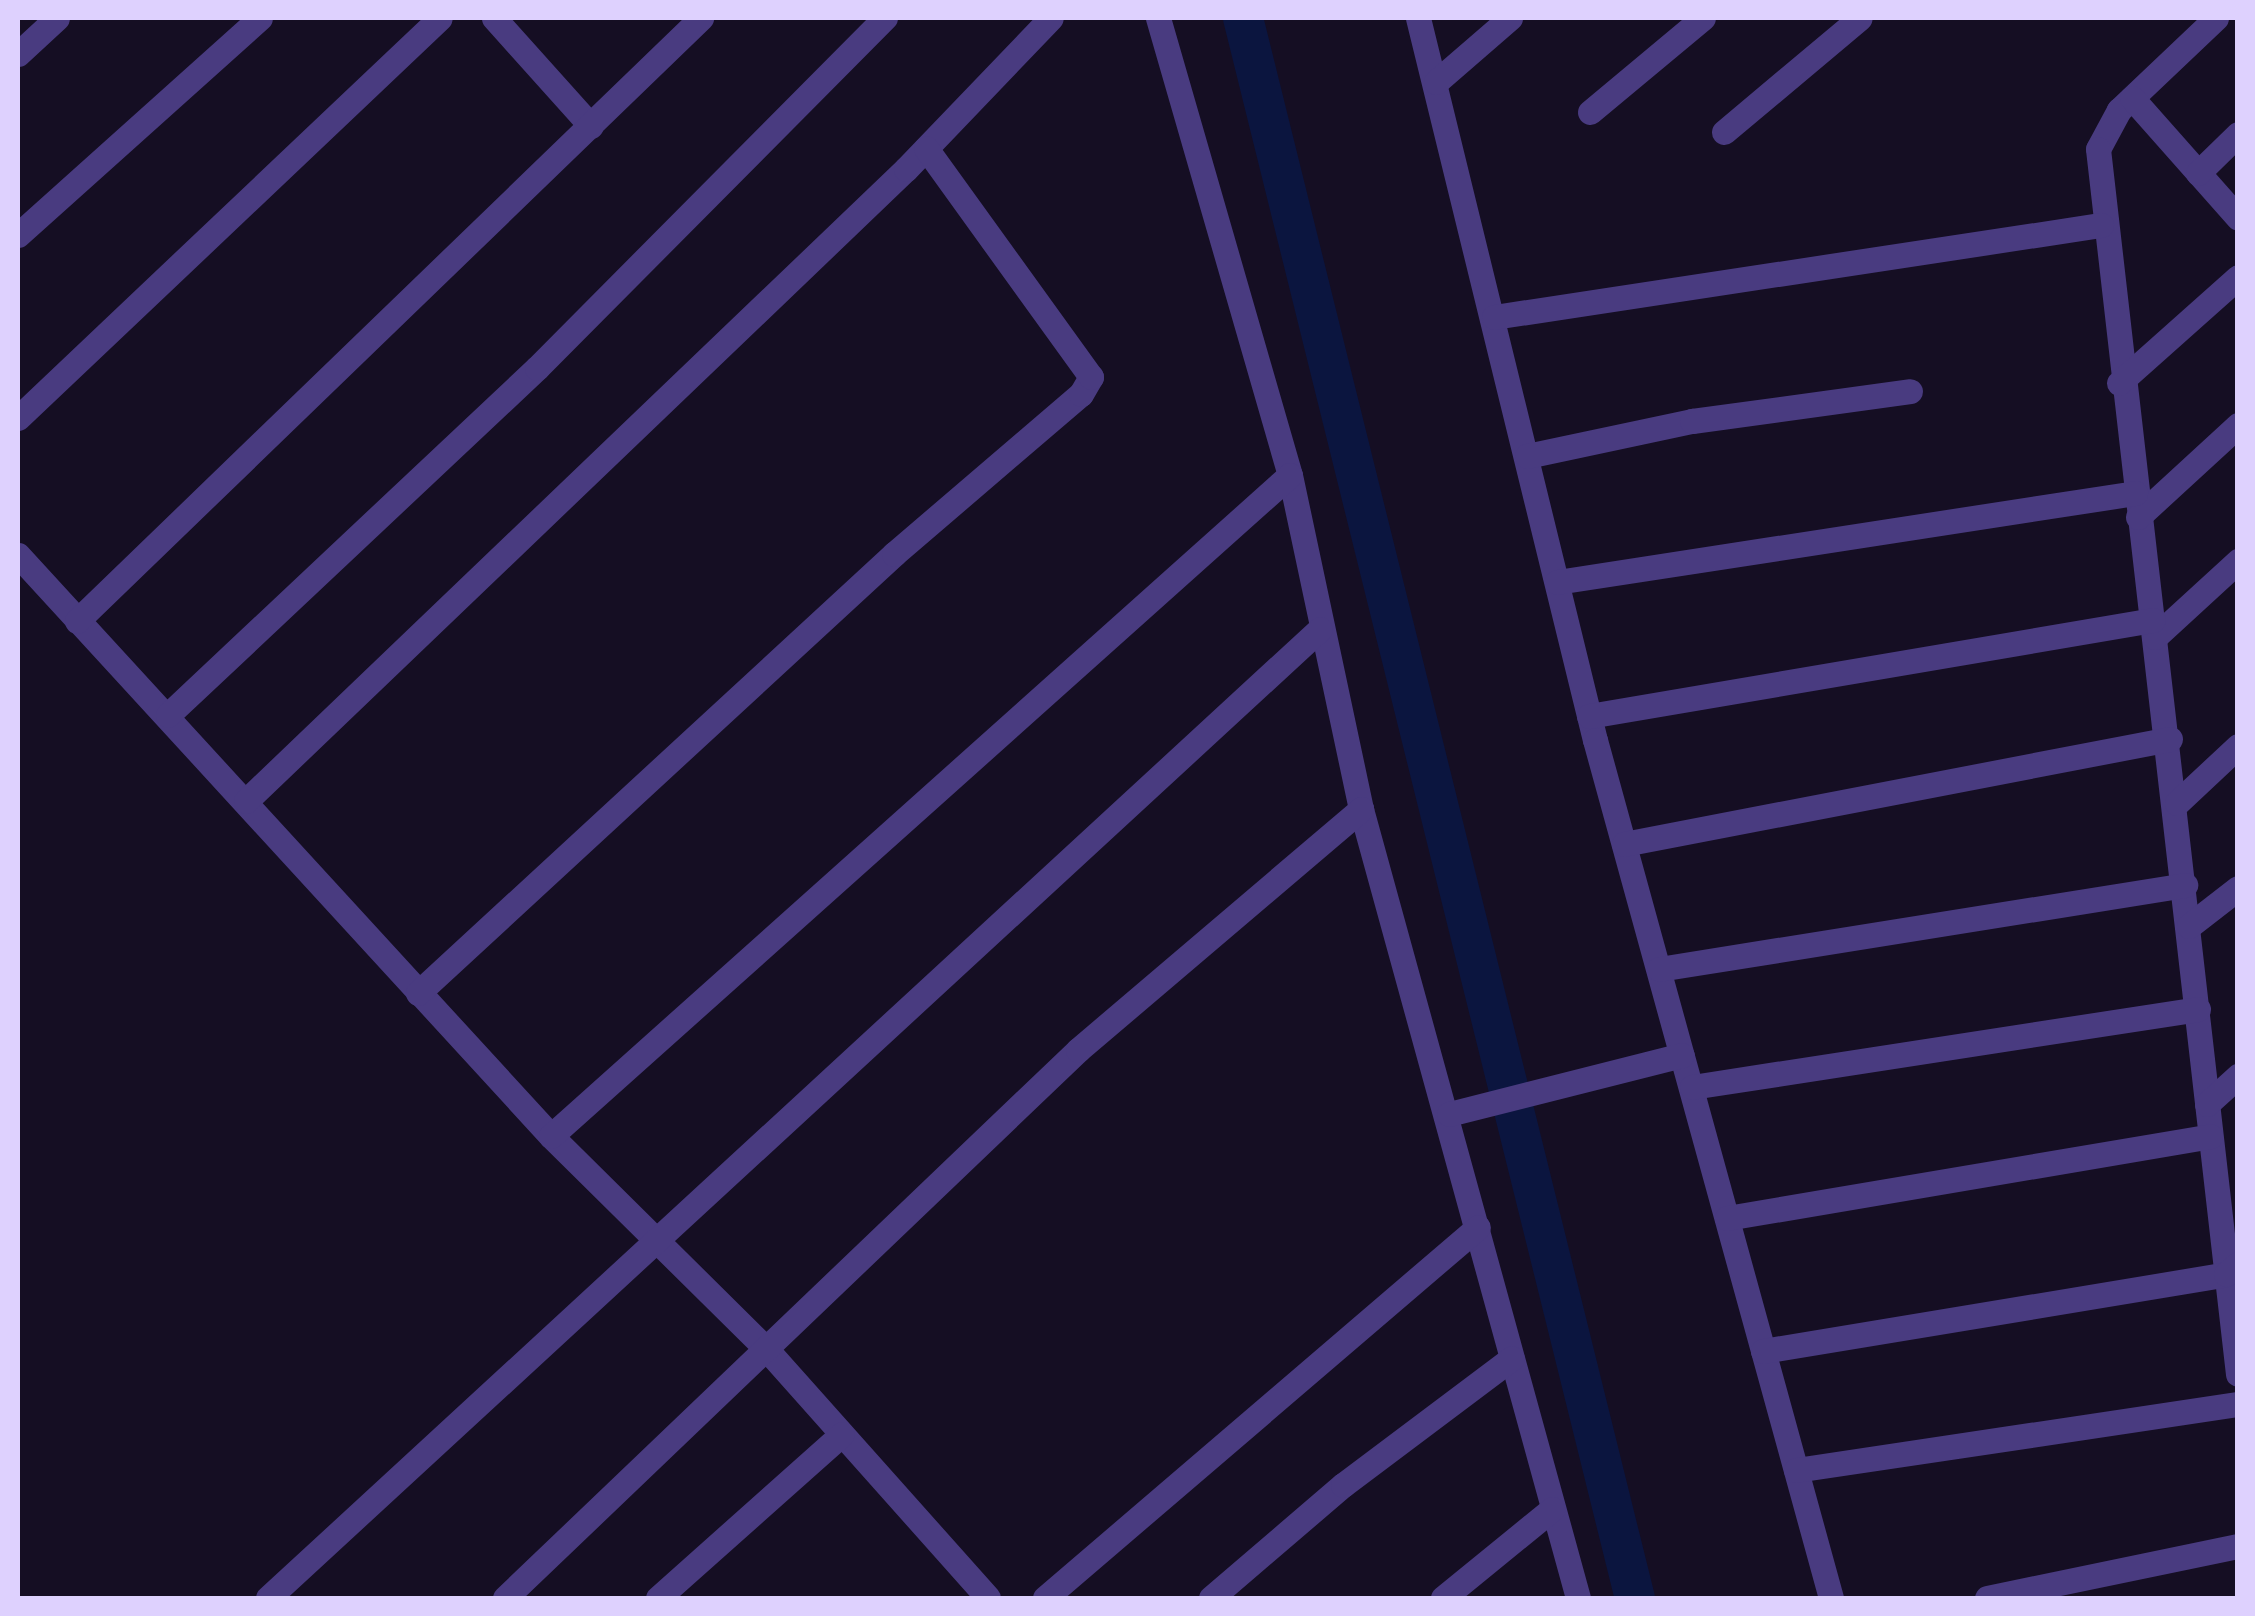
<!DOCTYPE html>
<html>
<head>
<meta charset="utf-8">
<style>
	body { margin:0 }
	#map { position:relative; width:2255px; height:1616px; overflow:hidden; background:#150e23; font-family:"Varela Round",sans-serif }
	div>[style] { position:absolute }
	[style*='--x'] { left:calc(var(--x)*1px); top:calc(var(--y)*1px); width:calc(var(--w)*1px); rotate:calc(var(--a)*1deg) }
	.canal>* { height:40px; margin:-20px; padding:0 20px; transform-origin:20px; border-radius:20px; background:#0b153f }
	.minor>* { height:25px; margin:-12.5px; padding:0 12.5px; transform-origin:12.5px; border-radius:12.5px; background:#493b80 }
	span { translate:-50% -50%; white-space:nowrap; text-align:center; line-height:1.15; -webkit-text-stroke:9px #150e23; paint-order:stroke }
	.frame { position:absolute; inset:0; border:20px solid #ded1fe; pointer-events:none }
</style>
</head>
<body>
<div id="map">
	<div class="canal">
		<div style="--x:1243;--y:18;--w:1628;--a:76.07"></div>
	</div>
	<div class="minor">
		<div style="--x:494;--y:18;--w:145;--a:48.1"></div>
		<div style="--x:1158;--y:18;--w:476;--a:73.9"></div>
		<div style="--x:1290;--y:475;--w:341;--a:78"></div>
		<div style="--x:1361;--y:809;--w:818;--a:74.62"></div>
		<div style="--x:1418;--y:18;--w:743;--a:76.23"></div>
		<div style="--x:1595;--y:740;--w:890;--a:74.62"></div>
		<div style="--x:2216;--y:18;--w:134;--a:136.5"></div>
		<div style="--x:2119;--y:110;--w:44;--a:118.3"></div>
		<div style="--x:2098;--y:149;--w:1233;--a:83.48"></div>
		<div style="--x:18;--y:54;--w:53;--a:-42.7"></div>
		<div style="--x:1436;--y:82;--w:98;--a:-40.9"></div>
		<div style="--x:2132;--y:98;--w:160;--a:48.5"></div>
		<div style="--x:1590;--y:112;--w:147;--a:-39.8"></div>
		<div style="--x:1724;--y:132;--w:177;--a:-40"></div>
		<div style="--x:2198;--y:173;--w:56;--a:-44.3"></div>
		<div style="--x:18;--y:235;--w:325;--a:-41.9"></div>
		<div style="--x:1494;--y:317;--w:614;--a:-8.62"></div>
		<div style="--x:2119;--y:383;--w:159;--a:-41.7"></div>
		<div style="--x:18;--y:418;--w:581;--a:-43.47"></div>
		<div style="--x:1527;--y:456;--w:169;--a:-12"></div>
		<div style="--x:1692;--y:421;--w:220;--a:-7.8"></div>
		<div style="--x:2138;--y:517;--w:136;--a:-42.6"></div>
		<div style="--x:18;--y:555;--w:788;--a:47.47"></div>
		<div style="--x:551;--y:1136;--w:307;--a:44.7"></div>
		<div style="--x:769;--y:1352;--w:329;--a:48.3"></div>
		<div style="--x:1557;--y:582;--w:585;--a:-8.75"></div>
		<div style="--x:77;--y:621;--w:868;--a:-44.02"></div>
		<div style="--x:2155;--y:637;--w:113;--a:-42.5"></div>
		<div style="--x:168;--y:715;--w:507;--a:-43.24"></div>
		<div style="--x:537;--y:368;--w:494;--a:-45.2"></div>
		<div style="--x:1589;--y:716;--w:572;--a:-9.66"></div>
		<div style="--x:246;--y:801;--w:914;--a:-43.76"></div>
		<div style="--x:906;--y:169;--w:209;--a:-46.2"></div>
		<div style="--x:2177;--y:803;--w:83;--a:-43.1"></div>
		<div style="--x:1624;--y:844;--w:556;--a:-10.89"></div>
		<div style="--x:2189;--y:926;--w:62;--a:-37.8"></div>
		<div style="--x:1659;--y:969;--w:533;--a:-9.07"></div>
		<div style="--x:418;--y:993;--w:648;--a:-42.68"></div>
		<div style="--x:894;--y:554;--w:246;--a:-40.6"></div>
		<div style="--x:1081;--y:394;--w:20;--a:-60"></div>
		<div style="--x:1091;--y:377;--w:282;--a:-125.8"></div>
		<div style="--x:1692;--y:1087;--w:512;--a:-8.76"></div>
		<div style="--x:2207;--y:1104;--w:42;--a:-42.1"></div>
		<div style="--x:1449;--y:1114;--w:240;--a:-14.2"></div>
		<div style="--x:551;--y:1136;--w:991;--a:-41.81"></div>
		<div style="--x:1727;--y:1218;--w:490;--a:-9.6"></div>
		<div style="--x:1763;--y:1351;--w:469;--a:-9.4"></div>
		<div style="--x:2226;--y:1274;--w:16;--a:-40"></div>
		<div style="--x:1796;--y:1470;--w:447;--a:-8.5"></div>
		<div style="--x:268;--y:1598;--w:1430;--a:-42.65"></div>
		<div style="--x:505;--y:1598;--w:793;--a:-43.72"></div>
		<div style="--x:1078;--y:1050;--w:372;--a:-40.4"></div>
		<div style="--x:658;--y:1598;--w:246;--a:-41.7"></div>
		<div style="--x:1045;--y:1598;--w:570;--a:-40.59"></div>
		<div style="--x:1211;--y:1598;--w:174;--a:-40.6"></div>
		<div style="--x:1343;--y:1485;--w:211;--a:-36.9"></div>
		<div style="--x:1443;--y:1598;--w:141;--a:-39.2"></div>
		<div style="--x:1987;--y:1598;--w:256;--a:-11.7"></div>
	</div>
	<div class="frame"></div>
</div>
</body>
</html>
